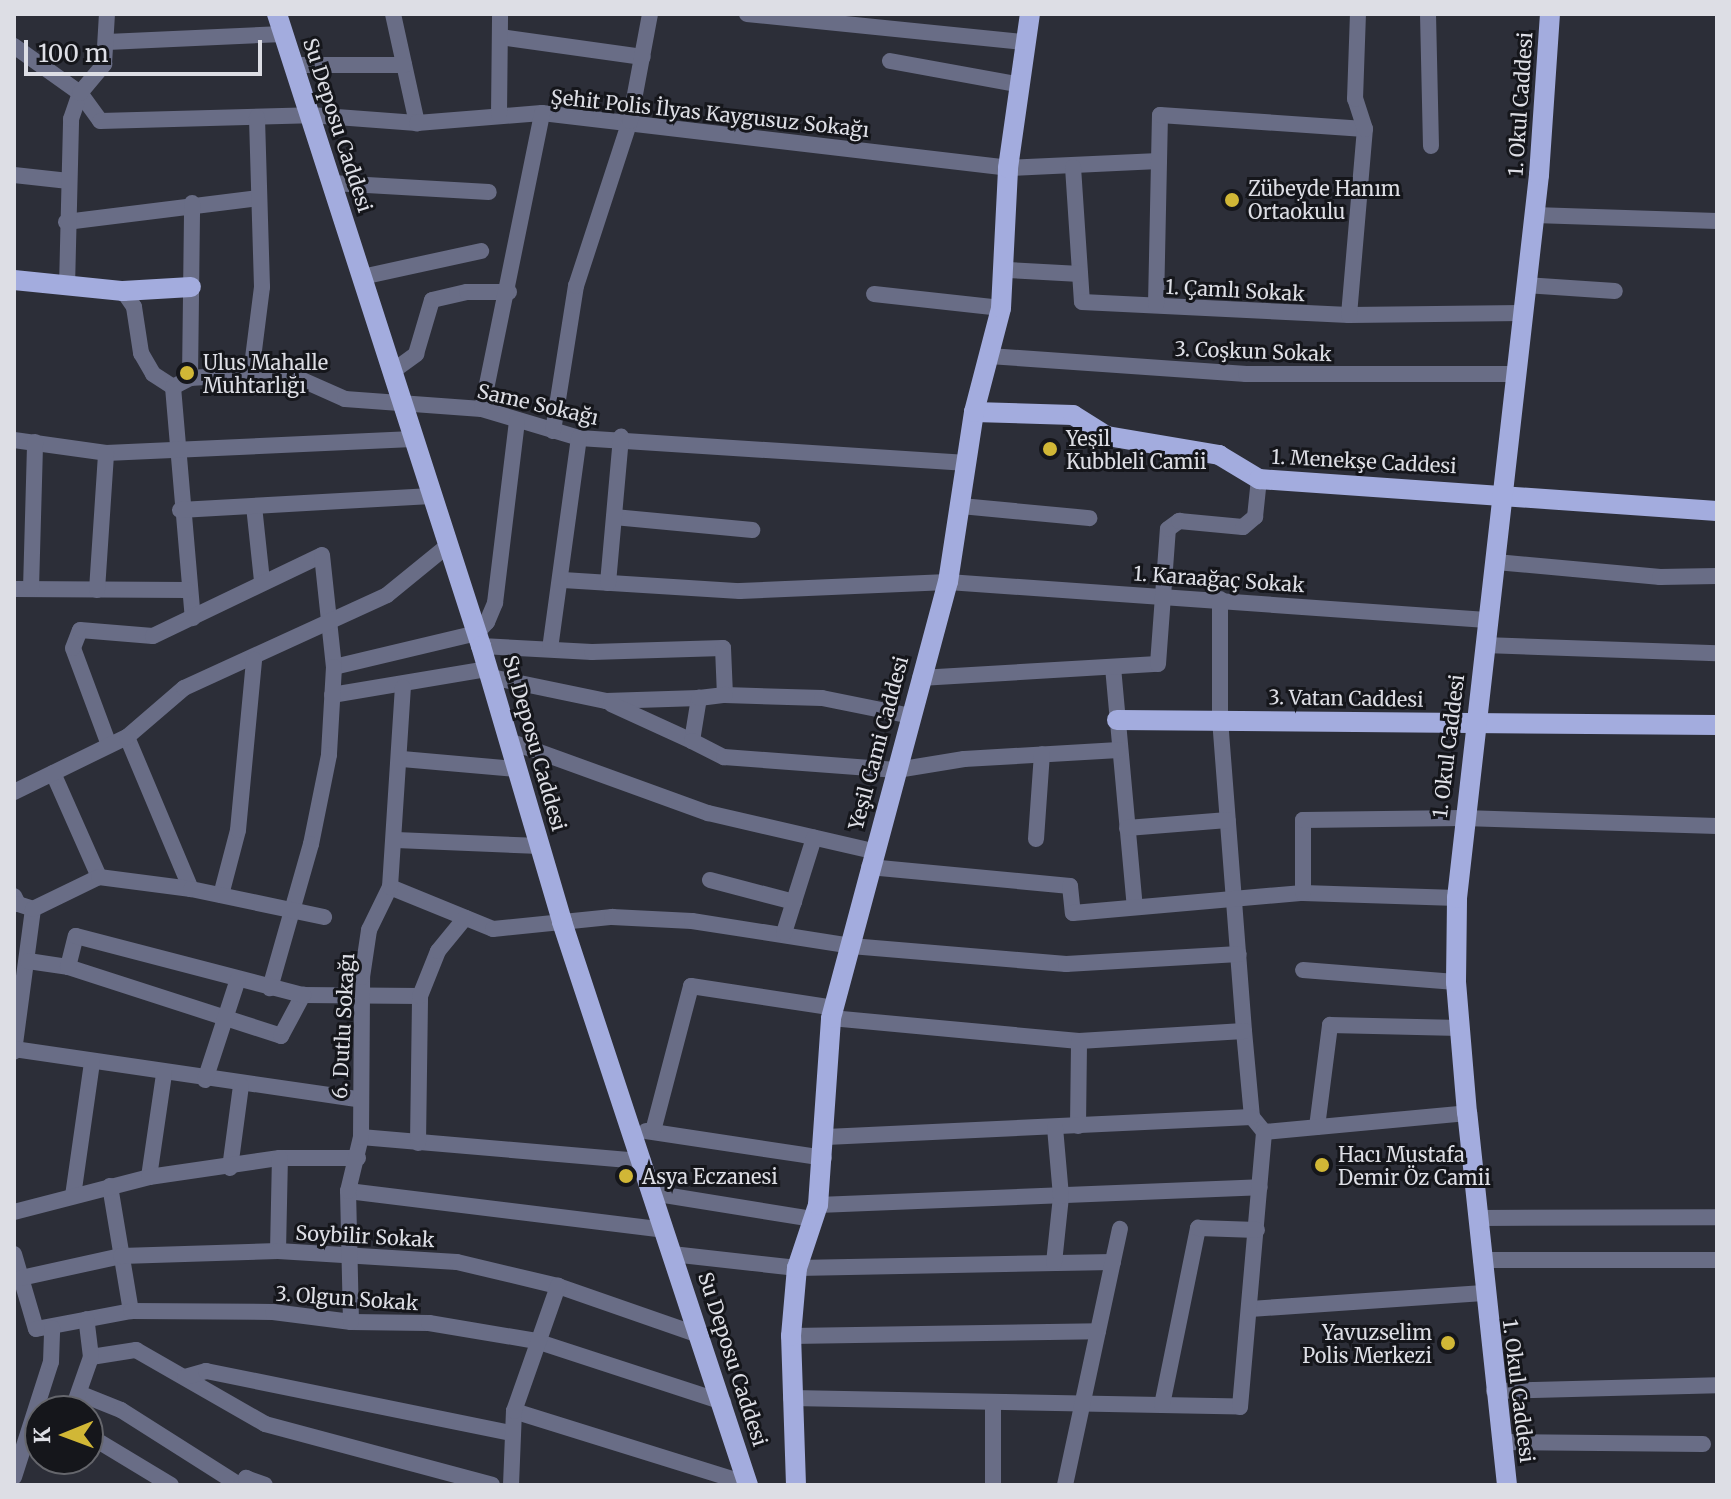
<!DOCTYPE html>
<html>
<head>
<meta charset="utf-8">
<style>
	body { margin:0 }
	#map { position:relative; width:1731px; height:1499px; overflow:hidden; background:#2c2e38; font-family:Merriweather,serif }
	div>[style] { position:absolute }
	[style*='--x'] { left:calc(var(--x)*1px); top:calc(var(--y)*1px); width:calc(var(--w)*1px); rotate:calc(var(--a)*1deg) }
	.minor>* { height:16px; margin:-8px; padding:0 8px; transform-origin:8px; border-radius:8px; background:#696d86 }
	.major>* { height:20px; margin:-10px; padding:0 10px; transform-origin:10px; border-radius:10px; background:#a3acde }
	.dots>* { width:22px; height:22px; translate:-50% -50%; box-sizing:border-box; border:4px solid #15161b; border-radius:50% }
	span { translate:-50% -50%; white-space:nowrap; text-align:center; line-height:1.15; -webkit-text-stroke:6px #15161b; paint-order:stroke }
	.street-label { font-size:20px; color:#dddee5 }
	.poi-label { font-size:20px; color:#dddee5 }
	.left { translate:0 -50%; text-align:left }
	.right { translate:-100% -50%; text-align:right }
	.frame { position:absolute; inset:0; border:16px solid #dddee5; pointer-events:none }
	.north { position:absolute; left:24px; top:1395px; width:80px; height:80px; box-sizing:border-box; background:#15161b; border:2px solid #65666c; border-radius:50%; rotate:269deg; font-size:22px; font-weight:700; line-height:32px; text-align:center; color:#dddee5 }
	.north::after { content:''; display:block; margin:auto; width:28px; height:36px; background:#d1b736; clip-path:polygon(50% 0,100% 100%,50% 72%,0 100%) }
	.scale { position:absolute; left:24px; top:40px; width:238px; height:36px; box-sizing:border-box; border:4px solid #dddee5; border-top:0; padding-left:10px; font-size:24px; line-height:28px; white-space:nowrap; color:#dddee5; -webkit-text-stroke:6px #15161b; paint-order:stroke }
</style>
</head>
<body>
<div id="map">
	<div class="minor">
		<div style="--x:393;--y:14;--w:112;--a:77.6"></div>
		<div style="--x:747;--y:14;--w:279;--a:5.8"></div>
		<div style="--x:1428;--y:14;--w:132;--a:88.7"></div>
		<div style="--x:500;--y:37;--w:144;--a:8"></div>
		<div style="--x:107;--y:42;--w:176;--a:-2.6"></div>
		<div style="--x:14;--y:46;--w:81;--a:35.5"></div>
		<div style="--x:80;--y:93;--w:34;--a:54"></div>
		<div style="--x:100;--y:121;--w:210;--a:-1.6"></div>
		<div style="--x:310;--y:115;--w:107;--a:4.3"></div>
		<div style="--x:417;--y:123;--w:125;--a:-4.6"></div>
		<div style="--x:542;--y:113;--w:469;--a:6.7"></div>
		<div style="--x:1008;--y:168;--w:151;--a:-2.7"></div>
		<div style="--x:890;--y:61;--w:129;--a:10.3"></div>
		<div style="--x:294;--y:65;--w:110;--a:0"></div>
		<div style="--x:499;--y:115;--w:101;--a:-89.4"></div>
		<div style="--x:1073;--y:167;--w:135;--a:86.2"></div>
		<div style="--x:1082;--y:302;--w:267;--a:2.8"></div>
		<div style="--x:1349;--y:315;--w:173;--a:-0.7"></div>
		<div style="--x:14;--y:175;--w:55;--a:6.2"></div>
		<div style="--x:332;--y:183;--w:157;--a:3.3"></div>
		<div style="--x:1534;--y:215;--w:183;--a:1.9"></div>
		<div style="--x:66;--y:222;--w:194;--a:-7.1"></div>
		<div style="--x:1007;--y:270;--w:73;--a:3.1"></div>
		<div style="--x:362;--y:277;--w:122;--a:-12.3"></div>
		<div style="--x:1525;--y:285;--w:90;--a:3.8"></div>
		<div style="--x:67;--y:287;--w:168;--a:-88.6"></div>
		<div style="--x:71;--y:119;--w:28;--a:-71"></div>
		<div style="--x:80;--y:93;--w:38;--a:-50"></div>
		<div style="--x:104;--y:64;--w:50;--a:-86.6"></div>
		<div style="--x:123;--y:291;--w:19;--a:55"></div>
		<div style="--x:134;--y:307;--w:47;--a:81.3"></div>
		<div style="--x:141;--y:353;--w:24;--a:60"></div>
		<div style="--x:153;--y:374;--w:24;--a:33"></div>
		<div style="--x:173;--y:387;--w:19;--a:-28"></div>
		<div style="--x:190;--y:378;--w:61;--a:-3.8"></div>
		<div style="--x:251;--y:374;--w:49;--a:5.8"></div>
		<div style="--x:300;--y:379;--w:49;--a:24"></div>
		<div style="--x:345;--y:399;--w:137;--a:4.2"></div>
		<div style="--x:482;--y:409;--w:101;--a:16.6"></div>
		<div style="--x:579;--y:438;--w:389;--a:3.7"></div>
		<div style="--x:874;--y:294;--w:128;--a:6.3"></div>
		<div style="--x:1156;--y:305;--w:190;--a:-88.8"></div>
		<div style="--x:1160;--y:115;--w:205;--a:3.9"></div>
		<div style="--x:1349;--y:315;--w:187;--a:-85.1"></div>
		<div style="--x:1365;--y:129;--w:32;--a:-108"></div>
		<div style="--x:1355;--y:99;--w:85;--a:-88"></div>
		<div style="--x:989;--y:356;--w:258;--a:4"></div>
		<div style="--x:1246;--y:374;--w:270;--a:0"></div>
		<div style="--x:393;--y:371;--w:29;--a:-36"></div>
		<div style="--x:416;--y:354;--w:56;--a:-73.5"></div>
		<div style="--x:432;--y:300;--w:36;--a:-13"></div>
		<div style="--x:467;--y:292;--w:42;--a:0"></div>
		<div style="--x:251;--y:374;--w:88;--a:-82.8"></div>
		<div style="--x:262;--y:287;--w:170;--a:-91.7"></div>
		<div style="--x:190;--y:378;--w:175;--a:-89.3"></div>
		<div style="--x:173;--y:387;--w:232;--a:85.1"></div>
		<div style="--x:482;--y:409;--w:302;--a:-78.5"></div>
		<div style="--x:553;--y:431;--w:147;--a:-81"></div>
		<div style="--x:576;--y:286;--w:174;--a:-71.9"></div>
		<div style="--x:630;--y:121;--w:109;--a:-79.4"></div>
		<div style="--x:14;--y:440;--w:93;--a:8"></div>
		<div style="--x:106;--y:453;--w:307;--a:-2.6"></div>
		<div style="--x:254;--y:506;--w:75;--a:83.9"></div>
		<div style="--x:961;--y:506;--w:129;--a:5.4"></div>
		<div style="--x:180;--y:510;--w:252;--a:-3.2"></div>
		<div style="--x:614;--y:517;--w:139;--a:5.4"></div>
		<div style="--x:1496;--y:562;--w:165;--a:5.2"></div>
		<div style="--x:1660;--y:577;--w:57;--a:-1"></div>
		<div style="--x:563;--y:580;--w:177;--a:3.6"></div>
		<div style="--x:740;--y:591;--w:208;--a:-2.5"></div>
		<div style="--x:948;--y:582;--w:540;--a:4.03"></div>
		<div style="--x:608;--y:583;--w:147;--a:-84.9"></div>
		<div style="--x:14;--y:589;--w:173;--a:0.3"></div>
		<div style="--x:31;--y:589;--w:147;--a:-88.4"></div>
		<div style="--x:97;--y:590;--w:137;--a:-86.2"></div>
		<div style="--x:1220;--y:599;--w:120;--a:90"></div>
		<div style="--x:1220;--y:719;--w:313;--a:85.6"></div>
		<div style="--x:1244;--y:1031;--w:86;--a:84.7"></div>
		<div style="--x:1252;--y:1117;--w:19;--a:51"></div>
		<div style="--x:1484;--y:645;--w:233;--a:2"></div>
		<div style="--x:481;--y:646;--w:111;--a:3.1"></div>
		<div style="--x:592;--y:652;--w:131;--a:-1.7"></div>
		<div style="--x:723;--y:648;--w:47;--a:87.6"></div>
		<div style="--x:725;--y:695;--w:97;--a:1.8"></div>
		<div style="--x:822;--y:698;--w:91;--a:11.4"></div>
		<div style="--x:550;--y:649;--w:213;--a:-82.2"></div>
		<div style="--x:334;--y:667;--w:147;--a:-13.4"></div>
		<div style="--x:477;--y:633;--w:15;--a:-48"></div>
		<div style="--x:487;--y:622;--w:21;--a:-67"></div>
		<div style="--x:495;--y:603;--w:182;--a:-83.1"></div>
		<div style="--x:1113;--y:667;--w:241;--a:84.8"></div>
		<div style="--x:491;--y:677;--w:117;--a:11.8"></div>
		<div style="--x:606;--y:701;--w:93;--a:-1.8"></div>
		<div style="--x:920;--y:678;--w:238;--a:-3.4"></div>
		<div style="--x:1158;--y:664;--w:135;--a:-85.8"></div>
		<div style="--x:1168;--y:529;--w:14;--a:-36"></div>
		<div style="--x:1179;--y:521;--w:64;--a:5.4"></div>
		<div style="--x:1243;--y:527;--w:16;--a:-40"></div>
		<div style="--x:1255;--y:517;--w:38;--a:-84"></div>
		<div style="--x:332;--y:695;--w:158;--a:-9.5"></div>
		<div style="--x:611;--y:704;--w:89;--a:24.6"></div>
		<div style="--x:692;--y:741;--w:44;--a:-80.8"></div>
		<div style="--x:699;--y:698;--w:26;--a:-7"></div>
		<div style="--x:127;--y:737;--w:165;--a:67.2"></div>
		<div style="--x:509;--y:741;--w:212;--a:19.9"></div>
		<div style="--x:708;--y:813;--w:169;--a:13"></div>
		<div style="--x:692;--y:741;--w:36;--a:27"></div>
		<div style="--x:724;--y:757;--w:173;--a:4.3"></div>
		<div style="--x:897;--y:770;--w:68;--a:-9.3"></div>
		<div style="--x:964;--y:759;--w:155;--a:-3.3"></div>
		<div style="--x:109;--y:745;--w:103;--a:-110.4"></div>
		<div style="--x:73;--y:648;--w:19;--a:-69"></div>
		<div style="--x:80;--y:630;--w:73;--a:4.7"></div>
		<div style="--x:153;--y:636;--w:187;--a:-25.6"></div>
		<div style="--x:322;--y:555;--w:113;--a:83.9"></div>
		<div style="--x:334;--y:667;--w:88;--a:93.3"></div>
		<div style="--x:329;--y:755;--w:91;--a:101.4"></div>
		<div style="--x:311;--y:844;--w:150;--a:105.9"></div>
		<div style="--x:402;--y:759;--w:115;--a:5"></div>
		<div style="--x:53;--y:773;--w:114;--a:66.1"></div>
		<div style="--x:14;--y:792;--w:126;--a:-26"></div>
		<div style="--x:127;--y:737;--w:75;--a:-40.7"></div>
		<div style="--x:184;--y:688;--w:223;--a:-24.6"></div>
		<div style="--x:387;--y:595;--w:77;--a:-39.2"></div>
		<div style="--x:1127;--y:828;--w:101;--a:-4.5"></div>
		<div style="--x:1036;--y:839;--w:85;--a:-86"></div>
		<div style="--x:396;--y:840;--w:144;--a:2.4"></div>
		<div style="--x:869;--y:867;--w:202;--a:5.4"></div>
		<div style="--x:1070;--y:886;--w:27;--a:84"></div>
		<div style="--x:1073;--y:913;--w:231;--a:-5"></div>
		<div style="--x:1303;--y:893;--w:154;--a:1.9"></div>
		<div style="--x:710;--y:880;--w:87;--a:14.7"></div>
		<div style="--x:390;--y:887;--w:111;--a:22.2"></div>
		<div style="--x:493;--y:929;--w:120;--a:-5.8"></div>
		<div style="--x:612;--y:917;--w:80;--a:2.9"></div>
		<div style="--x:692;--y:921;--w:161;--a:8.9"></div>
		<div style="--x:851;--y:946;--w:216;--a:4.8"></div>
		<div style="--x:1066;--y:964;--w:173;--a:-3.3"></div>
		<div style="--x:1303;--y:893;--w:73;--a:-90"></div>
		<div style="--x:1303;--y:820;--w:160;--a:-0.7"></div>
		<div style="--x:1463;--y:818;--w:254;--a:1.8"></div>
		<div style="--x:221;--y:895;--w:67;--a:-75.3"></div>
		<div style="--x:238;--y:830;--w:171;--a:-84.6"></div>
		<div style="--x:14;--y:896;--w:9;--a:63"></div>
		<div style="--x:18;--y:904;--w:16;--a:18"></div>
		<div style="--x:33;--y:909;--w:144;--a:97.6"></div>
		<div style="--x:33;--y:909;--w:73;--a:-25.9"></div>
		<div style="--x:99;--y:877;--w:93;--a:7.4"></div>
		<div style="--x:191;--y:889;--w:136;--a:11.9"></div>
		<div style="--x:784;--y:933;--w:100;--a:-72.5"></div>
		<div style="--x:28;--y:961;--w:40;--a:8.5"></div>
		<div style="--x:68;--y:967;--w:224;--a:17.9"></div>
		<div style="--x:281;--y:1036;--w:47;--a:-61.8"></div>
		<div style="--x:303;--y:995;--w:117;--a:0.5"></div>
		<div style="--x:68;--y:967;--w:32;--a:-76"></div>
		<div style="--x:76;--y:936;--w:235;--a:14.6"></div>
		<div style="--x:1303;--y:970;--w:153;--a:4.5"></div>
		<div style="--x:831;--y:1018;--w:249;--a:5.3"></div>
		<div style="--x:1079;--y:1041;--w:165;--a:-3.5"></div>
		<div style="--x:14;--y:1049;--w:348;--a:8.3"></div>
		<div style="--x:205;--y:1080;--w:106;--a:-71.9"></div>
		<div style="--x:1078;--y:1126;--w:85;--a:-89.3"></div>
		<div style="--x:1317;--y:1127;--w:103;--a:-82.7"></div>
		<div style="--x:1330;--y:1025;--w:130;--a:1.3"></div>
		<div style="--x:646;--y:1131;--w:180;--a:8.6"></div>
		<div style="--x:653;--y:1131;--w:150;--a:-75.3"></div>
		<div style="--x:691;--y:986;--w:145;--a:8.7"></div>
		<div style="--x:1264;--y:1132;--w:204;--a:-5.3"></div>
		<div style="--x:361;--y:1137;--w:283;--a:4.9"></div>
		<div style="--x:826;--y:1137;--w:426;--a:-2.7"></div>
		<div style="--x:418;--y:1143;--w:147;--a:-89.2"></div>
		<div style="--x:420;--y:996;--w:48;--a:-68.2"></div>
		<div style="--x:438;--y:951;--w:43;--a:-50.7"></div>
		<div style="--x:230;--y:1168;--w:83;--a:-82.4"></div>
		<div style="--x:149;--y:1177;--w:104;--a:-81.7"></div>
		<div style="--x:110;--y:1186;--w:127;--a:80.5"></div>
		<div style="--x:348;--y:1191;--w:318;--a:7"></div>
		<div style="--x:652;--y:1193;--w:162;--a:9.2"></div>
		<div style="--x:73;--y:1196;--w:135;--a:-81.9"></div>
		<div style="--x:818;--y:1205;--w:442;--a:-2.3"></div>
		<div style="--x:14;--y:1212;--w:139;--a:-14.5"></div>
		<div style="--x:149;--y:1177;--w:132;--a:-8.3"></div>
		<div style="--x:280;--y:1158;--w:78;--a:0"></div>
		<div style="--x:1478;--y:1218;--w:239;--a:-0.2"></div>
		<div style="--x:278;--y:1251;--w:93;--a:-88.8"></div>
		<div style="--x:14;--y:1254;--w:78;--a:73.7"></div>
		<div style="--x:36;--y:1329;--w:97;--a:-10.7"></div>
		<div style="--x:131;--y:1311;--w:142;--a:0.4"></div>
		<div style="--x:273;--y:1312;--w:79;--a:7.3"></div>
		<div style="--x:351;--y:1322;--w:78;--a:0.7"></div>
		<div style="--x:429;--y:1323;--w:109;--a:9.5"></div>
		<div style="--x:536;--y:1341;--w:197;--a:18.1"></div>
		<div style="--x:672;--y:1254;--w:126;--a:6.4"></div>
		<div style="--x:797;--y:1268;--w:316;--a:-1.1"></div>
		<div style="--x:1481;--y:1260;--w:236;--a:0"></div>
		<div style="--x:1054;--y:1263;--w:67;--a:-84"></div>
		<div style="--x:1061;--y:1196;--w:69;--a:-95"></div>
		<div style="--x:21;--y:1278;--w:102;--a:-12.4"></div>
		<div style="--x:121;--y:1256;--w:157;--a:-1.8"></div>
		<div style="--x:278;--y:1251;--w:179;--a:3.5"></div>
		<div style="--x:457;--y:1262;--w:104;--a:13.4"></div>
		<div style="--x:558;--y:1286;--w:149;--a:19.2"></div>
		<div style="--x:1250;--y:1309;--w:234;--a:-3.9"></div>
		<div style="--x:351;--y:1322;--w:131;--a:-91.3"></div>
		<div style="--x:348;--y:1191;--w:56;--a:-76.5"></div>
		<div style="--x:361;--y:1137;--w:160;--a:-89.6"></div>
		<div style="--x:362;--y:977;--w:48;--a:-81.5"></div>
		<div style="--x:369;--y:930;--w:48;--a:-64"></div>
		<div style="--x:390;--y:887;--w:200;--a:-86.3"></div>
		<div style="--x:791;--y:1336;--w:307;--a:-0.9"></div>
		<div style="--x:91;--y:1357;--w:46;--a:-8.8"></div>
		<div style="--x:136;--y:1350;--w:149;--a:29.8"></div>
		<div style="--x:265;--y:1424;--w:235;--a:15"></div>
		<div style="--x:185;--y:1377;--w:22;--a:-16"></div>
		<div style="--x:206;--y:1371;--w:311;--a:11.5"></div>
		<div style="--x:1494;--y:1391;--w:223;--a:-1.5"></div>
		<div style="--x:81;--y:1394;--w:43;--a:21.8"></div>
		<div style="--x:121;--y:1410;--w:140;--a:32.4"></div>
		<div style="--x:791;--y:1398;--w:449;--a:1.1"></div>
		<div style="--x:1240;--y:1407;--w:276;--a:-85"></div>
		<div style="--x:993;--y:1402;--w:83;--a:90"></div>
		<div style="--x:1162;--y:1405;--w:181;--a:-78.5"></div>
		<div style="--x:1198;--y:1228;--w:59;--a:1.9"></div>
		<div style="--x:72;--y:1411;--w:57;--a:-70.6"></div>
		<div style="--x:91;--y:1357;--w:38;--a:-97"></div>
		<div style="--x:514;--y:1411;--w:245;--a:17.3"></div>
		<div style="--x:88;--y:1435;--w:97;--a:31.1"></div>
		<div style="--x:1501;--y:1442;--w:202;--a:0.6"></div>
		<div style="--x:14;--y:1477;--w:121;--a:-72.2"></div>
		<div style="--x:51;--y:1362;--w:34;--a:-88"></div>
		<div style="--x:241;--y:1485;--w:9;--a:-54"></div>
		<div style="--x:246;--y:1478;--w:20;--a:20"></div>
		<div style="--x:511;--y:1485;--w:74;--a:-87.7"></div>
		<div style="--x:514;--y:1411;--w:133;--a:-70.6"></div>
		<div style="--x:1065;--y:1485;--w:262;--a:-77.9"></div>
	</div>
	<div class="major">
		<div style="--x:277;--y:14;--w:664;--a:72.11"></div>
		<div style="--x:481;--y:646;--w:288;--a:73.6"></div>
		<div style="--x:562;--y:922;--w:593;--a:71.72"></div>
		<div style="--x:14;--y:280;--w:110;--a:5.8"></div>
		<div style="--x:123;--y:291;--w:68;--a:-3.4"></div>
		<div style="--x:974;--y:412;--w:99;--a:1.7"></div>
		<div style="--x:1073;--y:415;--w:40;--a:32"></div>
		<div style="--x:1107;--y:436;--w:114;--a:9.6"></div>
		<div style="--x:1219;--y:455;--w:47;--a:31"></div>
		<div style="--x:1259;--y:479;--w:459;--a:4"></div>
		<div style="--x:1117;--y:720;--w:600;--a:0.48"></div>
		<div style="--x:796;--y:1485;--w:149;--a:-91.9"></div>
		<div style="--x:791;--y:1336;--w:68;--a:-85"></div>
		<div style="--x:797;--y:1268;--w:66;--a:-71.6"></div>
		<div style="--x:818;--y:1205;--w:187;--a:-86"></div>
		<div style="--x:831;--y:1018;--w:451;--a:-75"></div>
		<div style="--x:948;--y:582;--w:172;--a:-81.3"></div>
		<div style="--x:974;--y:412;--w:107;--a:-75.4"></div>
		<div style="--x:1001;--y:308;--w:140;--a:-87.1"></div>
		<div style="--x:1008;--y:168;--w:156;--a:-81.9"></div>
		<div style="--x:1507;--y:1485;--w:374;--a:-96.1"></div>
		<div style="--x:1467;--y:1113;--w:131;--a:-94.8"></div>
		<div style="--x:1456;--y:982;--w:84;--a:-89.3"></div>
		<div style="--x:1457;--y:898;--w:728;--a:-83.53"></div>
		<div style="--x:1539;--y:175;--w:161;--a:-86.1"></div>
	</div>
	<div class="dots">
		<div style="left:1232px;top:200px;background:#d1b736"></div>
		<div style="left:187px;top:373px;background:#d1b736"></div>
		<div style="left:1050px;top:449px;background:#d1b736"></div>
		<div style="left:1322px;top:1165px;background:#d1b736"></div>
		<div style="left:626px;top:1176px;background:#d1b736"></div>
		<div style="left:1448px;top:1343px;background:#d1b736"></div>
	</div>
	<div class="street-label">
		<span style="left:1520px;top:104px;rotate:-86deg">1. Okul Caddesi</span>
		<span style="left:710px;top:113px;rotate:6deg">Şehit Polis İlyas Kaygusuz Sokağı</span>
		<span style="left:338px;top:125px;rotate:72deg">Su Deposu Caddesi</span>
		<span style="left:1235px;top:290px;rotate:3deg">1. Çamlı Sokak</span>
		<span style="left:1253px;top:351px;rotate:2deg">3. Coşkun Sokak</span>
		<span style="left:538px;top:404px;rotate:13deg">Same Sokağı</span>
		<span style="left:1364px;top:461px;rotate:3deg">1. Menekşe Caddesi</span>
		<span style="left:1219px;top:579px;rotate:4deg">1. Karaağaç Sokak</span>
		<span style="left:1346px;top:698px;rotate:1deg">3. Vatan Caddesi</span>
		<span style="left:535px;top:743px;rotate:74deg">Su Deposu Caddesi</span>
		<span style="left:878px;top:743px;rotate:-75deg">Yeşil Cami Caddesi</span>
		<span style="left:1448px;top:746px;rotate:-83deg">1. Okul Caddesi</span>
		<span style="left:343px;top:1026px;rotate:-87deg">6. Dutlu Sokağı</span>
		<span style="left:365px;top:1236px;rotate:3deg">Soybilir Sokak</span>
		<span style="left:347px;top:1298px;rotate:4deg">3. Olgun Sokak</span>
		<span style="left:733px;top:1359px;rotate:72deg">Su Deposu Caddesi</span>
		<span style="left:1519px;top:1391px;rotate:83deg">1. Okul Caddesi</span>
	</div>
	<div class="poi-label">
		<span class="left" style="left:1248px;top:200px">Zübeyde Hanım<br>Ortaokulu</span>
		<span class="left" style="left:203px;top:374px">Ulus Mahalle<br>Muhtarlığı</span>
		<span class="left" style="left:1066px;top:450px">Yeşil<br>Kubbleli Camii</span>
		<span class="left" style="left:1338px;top:1166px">Hacı Mustafa<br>Demir Öz Camii</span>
		<span class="left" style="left:642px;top:1176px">Asya Eczanesi</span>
		<span class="right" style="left:1432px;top:1344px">Yavuzselim<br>Polis Merkezi</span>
	</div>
	<div class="frame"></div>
	<div class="north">K</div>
	<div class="scale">100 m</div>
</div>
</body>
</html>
